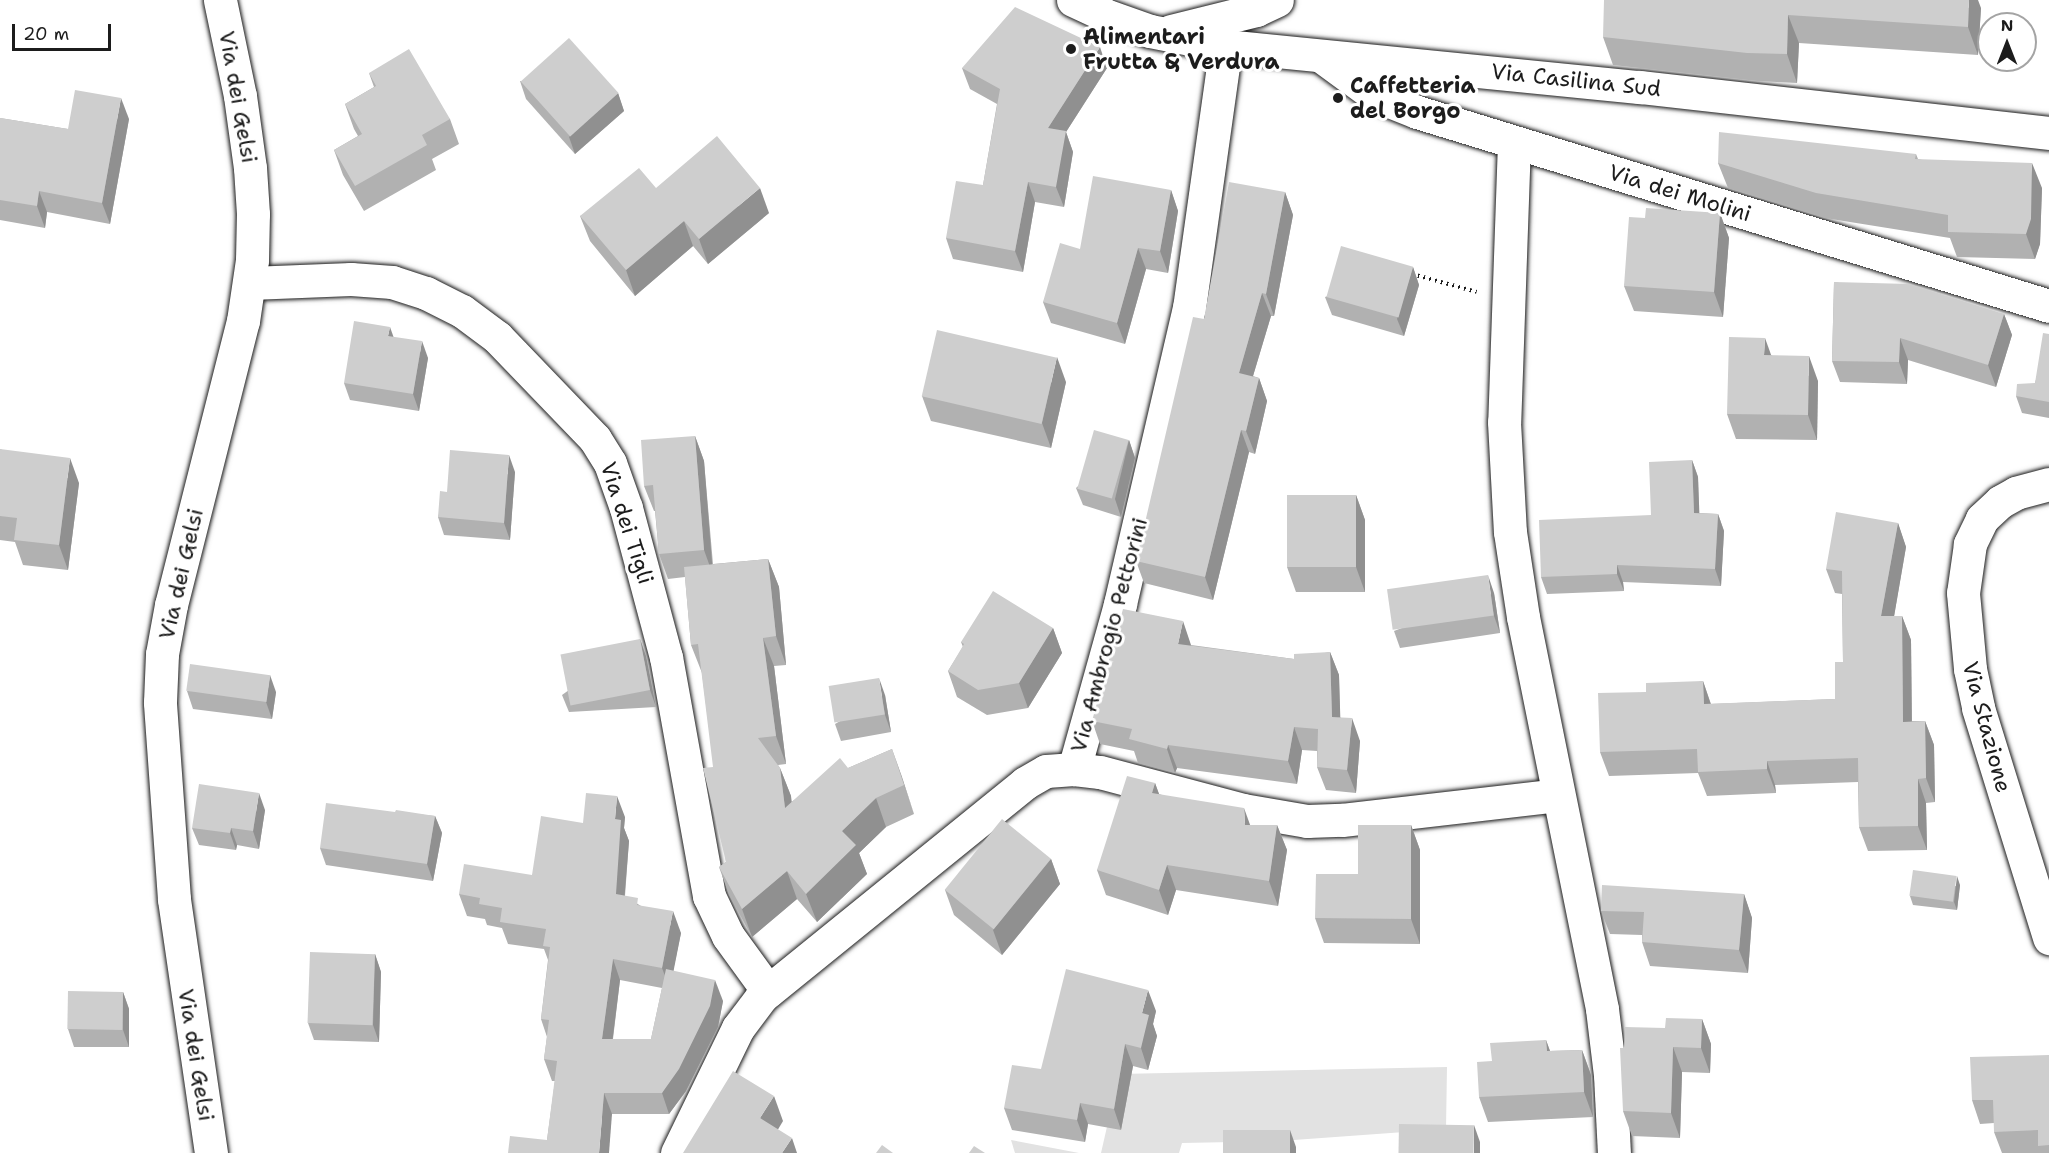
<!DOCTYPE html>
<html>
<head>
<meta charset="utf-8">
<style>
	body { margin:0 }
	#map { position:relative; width:2049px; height:1153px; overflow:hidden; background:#fff; font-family:"Shantell Sans",sans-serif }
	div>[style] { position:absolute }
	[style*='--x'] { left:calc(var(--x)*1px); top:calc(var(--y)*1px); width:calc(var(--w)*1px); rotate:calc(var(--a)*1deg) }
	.green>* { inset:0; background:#e2e2e2 }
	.path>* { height:4px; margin-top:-2px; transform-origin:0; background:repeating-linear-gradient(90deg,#1c1c1c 0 1.5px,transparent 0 6px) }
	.roads { filter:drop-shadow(0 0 2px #1c1c1c) drop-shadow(0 0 2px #1c1c1c) }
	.street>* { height:33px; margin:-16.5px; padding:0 16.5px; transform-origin:16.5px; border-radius:16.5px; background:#fff }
	.wall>* { inset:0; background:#b1b1b1 }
	.shaded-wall>* { inset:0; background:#909090 }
	.building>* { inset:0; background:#cecece; transform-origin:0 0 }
	.dots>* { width:16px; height:16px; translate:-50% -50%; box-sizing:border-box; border:3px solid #fff; border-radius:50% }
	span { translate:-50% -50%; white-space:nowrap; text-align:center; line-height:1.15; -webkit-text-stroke:6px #fff; paint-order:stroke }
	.poi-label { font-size:22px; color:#1c1c1c; font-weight:700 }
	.left { translate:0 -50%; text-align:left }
	.street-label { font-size:22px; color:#1c1c1c }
	.north { position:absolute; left:1977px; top:12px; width:60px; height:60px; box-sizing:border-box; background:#fff; border:2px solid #a4a4a4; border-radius:50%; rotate:0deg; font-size:16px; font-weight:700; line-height:24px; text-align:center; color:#1c1c1c }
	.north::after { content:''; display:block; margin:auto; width:21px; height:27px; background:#1c1c1c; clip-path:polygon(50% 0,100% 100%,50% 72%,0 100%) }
	.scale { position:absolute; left:12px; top:24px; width:99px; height:27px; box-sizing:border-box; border:3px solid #1c1c1c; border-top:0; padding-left:8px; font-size:18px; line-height:21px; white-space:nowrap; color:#1c1c1c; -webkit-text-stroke:4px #fff; paint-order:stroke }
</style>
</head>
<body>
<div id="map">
	<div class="green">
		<div style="clip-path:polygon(1447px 1067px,1446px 1129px,1280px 1141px,1182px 1143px,1179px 1153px,1101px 1153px,1119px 1074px)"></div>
		<div style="clip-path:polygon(1011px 1140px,1079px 1153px,1015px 1153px)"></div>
	</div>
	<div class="path">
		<div style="--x:1412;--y:274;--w:67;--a:15.5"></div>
	</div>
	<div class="roads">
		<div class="street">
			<div style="--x:1073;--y:0;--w:35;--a:25"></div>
			<div style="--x:1105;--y:15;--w:48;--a:19.6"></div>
			<div style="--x:1150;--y:31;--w:77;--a:11.2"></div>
			<div style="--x:1226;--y:46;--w:416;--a:5.7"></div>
			<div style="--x:1640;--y:87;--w:412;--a:6.4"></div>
			<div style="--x:1171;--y:31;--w:88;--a:-13.9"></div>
			<div style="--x:1256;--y:10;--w:23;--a:-25"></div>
			<div style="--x:1321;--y:56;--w:66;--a:36.3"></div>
			<div style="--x:1374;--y:95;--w:46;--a:21.6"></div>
			<div style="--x:1417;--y:112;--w:661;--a:17.06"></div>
			<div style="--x:1514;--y:142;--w:280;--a:92"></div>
			<div style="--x:1504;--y:422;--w:110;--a:86.9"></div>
			<div style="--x:1510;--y:532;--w:86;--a:81.3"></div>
			<div style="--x:1523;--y:617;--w:400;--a:78.6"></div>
			<div style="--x:1602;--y:1009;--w:66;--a:83.1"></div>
			<div style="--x:1610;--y:1075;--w:78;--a:87.1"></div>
			<div style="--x:250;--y:283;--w:101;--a:-2.3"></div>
			<div style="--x:351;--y:279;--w:41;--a:4.2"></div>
			<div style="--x:392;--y:282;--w:36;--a:18"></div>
			<div style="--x:426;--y:293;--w:40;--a:26.6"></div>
			<div style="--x:462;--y:311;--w:44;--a:36.6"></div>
			<div style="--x:497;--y:337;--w:141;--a:46.1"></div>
			<div style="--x:595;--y:439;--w:28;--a:58"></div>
			<div style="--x:610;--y:463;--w:48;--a:70.4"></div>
			<div style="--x:626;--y:508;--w:154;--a:75"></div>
			<div style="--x:666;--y:657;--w:243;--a:79.8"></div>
			<div style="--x:709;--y:896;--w:44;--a:64.6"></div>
			<div style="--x:728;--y:936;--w:68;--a:54"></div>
			<div style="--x:2049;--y:484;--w:34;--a:165"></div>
			<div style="--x:2016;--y:493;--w:18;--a:151"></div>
			<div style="--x:2000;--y:502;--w:25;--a:137"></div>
			<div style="--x:1982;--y:519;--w:28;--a:116"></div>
			<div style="--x:1970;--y:544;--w:49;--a:98.1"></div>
			<div style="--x:1963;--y:593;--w:76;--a:84.7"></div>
			<div style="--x:1970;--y:669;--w:40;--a:78"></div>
			<div style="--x:1978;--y:708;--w:241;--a:72.8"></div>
			<div style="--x:1074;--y:769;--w:26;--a:7"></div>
			<div style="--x:1100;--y:772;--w:148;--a:14.9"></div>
			<div style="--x:1243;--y:810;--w:65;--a:9.8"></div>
			<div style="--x:1307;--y:821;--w:35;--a:-2"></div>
			<div style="--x:1342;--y:820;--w:217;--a:-6.6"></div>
			<div style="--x:211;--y:1153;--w:257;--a:-98.3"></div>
			<div style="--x:174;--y:899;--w:197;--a:-94.1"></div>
			<div style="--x:160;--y:702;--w:48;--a:-87.6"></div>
			<div style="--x:162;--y:654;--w:50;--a:-79.6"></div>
			<div style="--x:171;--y:605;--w:293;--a:-75.8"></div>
			<div style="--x:243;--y:321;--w:62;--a:-81.6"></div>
			<div style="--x:252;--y:260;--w:46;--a:-88.8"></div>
			<div style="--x:253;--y:214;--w:46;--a:-93.7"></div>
			<div style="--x:250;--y:168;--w:73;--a:-97.9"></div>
			<div style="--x:240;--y:96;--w:98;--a:-101.8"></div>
			<div style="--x:677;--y:1153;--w:139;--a:-64"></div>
			<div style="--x:738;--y:1028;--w:39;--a:-53"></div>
			<div style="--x:761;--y:997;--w:340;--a:-39"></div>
			<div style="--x:1025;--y:783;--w:24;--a:-30"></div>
			<div style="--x:1046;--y:771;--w:28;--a:-4"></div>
			<div style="--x:1074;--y:769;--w:171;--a:-74.4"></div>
			<div style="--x:1120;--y:604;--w:304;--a:-76.9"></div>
			<div style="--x:1189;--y:308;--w:265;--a:-82"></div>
		</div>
	</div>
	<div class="wall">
		<div style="clip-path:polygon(1640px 0,1981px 8px,1978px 55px,1799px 43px,1797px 83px,1757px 81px,1613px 65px,1603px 37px)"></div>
		<div style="clip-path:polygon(962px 68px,1107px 68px,1066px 132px,1073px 152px,1064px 207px,1035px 202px,1023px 272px,953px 259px,946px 238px,983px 185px,997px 104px,970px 89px)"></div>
		<div style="clip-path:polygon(369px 73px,450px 119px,459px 144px,432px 159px,436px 170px,364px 211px,343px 175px,334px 150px,358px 136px,354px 129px,345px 104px,374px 87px)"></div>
		<div style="clip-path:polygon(520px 81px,618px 93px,624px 111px,575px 154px,526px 99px)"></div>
		<div style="clip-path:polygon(0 118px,68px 129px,129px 119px,110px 224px,47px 212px,45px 228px,0 220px)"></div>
		<div style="clip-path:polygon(1916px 154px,1918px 159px,2042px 188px,2040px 244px,2035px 259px,1957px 257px,1950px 238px,1825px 218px,1728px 188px,1718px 163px)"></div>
		<div style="clip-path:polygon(656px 188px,769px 213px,708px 264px,693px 246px,635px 296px,590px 241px,580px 216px)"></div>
		<div style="clip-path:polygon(1171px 190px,1178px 211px,1168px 273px,1146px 269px,1125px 344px,1051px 323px,1043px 302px,1080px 249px)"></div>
		<div style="clip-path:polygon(1285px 192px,1293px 215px,1274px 316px,1271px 316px,1253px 376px,1259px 378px,1267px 401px,1255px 454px,1249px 452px,1213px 600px,1144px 583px,1136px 561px,1204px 319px)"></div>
		<div style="clip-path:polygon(1720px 213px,1729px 238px,1723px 317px,1634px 311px,1624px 286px,1645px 218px)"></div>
		<div style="clip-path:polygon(1413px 267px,1419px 285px,1404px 336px,1332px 315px,1325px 297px)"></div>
		<div style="clip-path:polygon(1834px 282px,2004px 314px,2012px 335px,1996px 387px,1908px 360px,1907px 384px,1840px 382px,1832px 361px)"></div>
		<div style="clip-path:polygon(2049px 334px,2049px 418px,2022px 413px,2016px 396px,2035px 383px)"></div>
		<div style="clip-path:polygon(393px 337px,428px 358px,419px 411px,350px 400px,344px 383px)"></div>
		<div style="clip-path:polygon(1771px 355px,1818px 381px,1817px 440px,1736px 439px,1727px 414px)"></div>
		<div style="clip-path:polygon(1066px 382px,1051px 448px,931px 421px,922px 396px)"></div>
		<div style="clip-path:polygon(695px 436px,704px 461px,713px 564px,768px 559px,779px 587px,786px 665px,774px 666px,786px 764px,778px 765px,780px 768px,791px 796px,791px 802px,848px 768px,892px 749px,914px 814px,886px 827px,859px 853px,867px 874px,817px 922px,797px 899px,752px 937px,729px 895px,719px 867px,726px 862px,702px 673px,691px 645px,685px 577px,668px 579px,659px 554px,655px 511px,654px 511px,644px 486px)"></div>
		<div style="clip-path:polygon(1129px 440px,1135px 458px,1121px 517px,1083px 505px,1076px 488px)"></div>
		<div style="clip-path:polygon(0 449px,79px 483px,68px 570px,23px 565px,15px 542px,0 540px)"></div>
		<div style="clip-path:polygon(1692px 460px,1698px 477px,1699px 513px,1718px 514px,1724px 531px,1721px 586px,1623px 582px,1624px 591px,1547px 594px,1541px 577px,1651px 515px)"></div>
		<div style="clip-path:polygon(515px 472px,510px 540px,444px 535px,438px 517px,447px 492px)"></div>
		<div style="clip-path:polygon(1356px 495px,1365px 520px,1365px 592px,1296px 592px,1287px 567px)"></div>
		<div style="clip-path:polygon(1898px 523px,1906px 547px,1894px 616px,1902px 616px,1911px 640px,1912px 721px,1925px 721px,1934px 745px,1935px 802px,1926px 803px,1927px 850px,1868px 851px,1859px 827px,1858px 782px,1775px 785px,1776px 793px,1707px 796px,1698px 773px,1609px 776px,1600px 752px,1646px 692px,1703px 681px,1711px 704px,1835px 699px,1843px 662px,1842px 594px,1835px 593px,1826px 569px)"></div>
		<div style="clip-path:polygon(1494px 593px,1500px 633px,1400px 648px,1394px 631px)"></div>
		<div style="clip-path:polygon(1053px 628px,1062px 653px,1028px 708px,987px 715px,957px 697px,948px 671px,963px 647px,961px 642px)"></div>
		<div style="clip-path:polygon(640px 639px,646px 656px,656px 707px,569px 712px,562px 695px)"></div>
		<div style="clip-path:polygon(1191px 645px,1294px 659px,1330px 652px,1339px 675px,1340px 717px,1360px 741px,1356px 793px,1326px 790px,1317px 767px,1317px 751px,1302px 750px,1297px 784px,1177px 768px,1175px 773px,1138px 763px,1134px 751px,1100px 744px,1092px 721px)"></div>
		<div style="clip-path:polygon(187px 691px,276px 692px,272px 719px,193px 709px)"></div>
		<div style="clip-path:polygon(885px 695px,891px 732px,841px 741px,835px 724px)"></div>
		<div style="clip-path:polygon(1155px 783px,1159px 794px,1250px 825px,1277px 825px,1287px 850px,1278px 906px,1176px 890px,1168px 915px,1106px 895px,1097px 870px)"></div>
		<div style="clip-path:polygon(265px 810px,259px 849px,237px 845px,236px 850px,199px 845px,192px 828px)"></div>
		<div style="clip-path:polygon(395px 812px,435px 816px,442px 833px,433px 881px,326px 865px,320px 848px)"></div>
		<div style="clip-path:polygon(evenodd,625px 817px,624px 828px,629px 841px,625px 896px,641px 906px,681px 933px,673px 971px,723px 1001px,718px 1027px,686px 1091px,669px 1114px,612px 1114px,547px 1140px,555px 1081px,552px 1081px,544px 1059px,547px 1037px,541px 1019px,548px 960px,544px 949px,508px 944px,502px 928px,487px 925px,485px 919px,467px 916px,459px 894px,532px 875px,583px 823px,625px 817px,620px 980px,662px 988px,651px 1039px,613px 1039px,620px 980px)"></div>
		<div style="clip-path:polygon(1411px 825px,1420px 850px,1420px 944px,1324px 943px,1315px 918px)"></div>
		<div style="clip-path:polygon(1051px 859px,1060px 884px,1002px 955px,954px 915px,945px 890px)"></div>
		<div style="clip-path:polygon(1960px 885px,1957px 910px,1913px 905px,1910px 896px)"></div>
		<div style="clip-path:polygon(1744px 894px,1752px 918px,1748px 973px,1650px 966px,1642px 942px,1642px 935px,1610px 934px,1601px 911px)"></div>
		<div style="clip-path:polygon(375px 954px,381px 972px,379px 1042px,314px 1040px,308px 1023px)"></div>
		<div style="clip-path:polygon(123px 992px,129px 1009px,129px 1047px,74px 1047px,68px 1029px)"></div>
		<div style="clip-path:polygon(1156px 1011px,1153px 1024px,1157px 1036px,1148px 1070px,1133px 1066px,1121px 1130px,1088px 1124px,1085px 1142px,1012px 1130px,1004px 1108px,1041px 1069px)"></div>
		<div style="clip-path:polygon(1702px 1019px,1711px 1044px,1710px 1073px,1682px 1072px,1680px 1138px,1632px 1136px,1623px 1111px,1665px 1028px)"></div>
		<div style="clip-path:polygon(1546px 1040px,1550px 1051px,1582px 1050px,1591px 1075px,1593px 1117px,1488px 1122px,1479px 1097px,1492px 1061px)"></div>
		<div style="clip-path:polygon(2049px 1055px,2049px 1153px,2002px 1153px,1994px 1132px,1994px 1123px,1980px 1124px,1972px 1100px)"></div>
	</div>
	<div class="shaded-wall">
		<div style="clip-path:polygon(1969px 0,1978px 0,1981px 8px,1978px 55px,1968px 27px)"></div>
		<div style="clip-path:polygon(1788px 15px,1799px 43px,1797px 83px,1787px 54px)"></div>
		<div style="clip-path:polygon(1100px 47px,1107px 68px,1066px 132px,1073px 152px,1064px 207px,1056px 187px,1048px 128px)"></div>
		<div style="clip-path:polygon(618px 93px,624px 111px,575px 154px,569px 137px)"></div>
		<div style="clip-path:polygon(121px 98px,129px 119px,110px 224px,102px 203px)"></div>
		<div style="clip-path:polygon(2032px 163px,2042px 188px,2040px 244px,2035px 259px,2026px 234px)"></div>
		<div style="clip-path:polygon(1028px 182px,1035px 202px,1023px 272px,1015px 251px)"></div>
		<div style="clip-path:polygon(760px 188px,769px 213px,708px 264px,699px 239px)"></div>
		<div style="clip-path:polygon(1171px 190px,1178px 211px,1168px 273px,1160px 251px)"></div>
		<div style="clip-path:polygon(39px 191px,47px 212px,45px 228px,37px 206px)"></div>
		<div style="clip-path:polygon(1285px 192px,1293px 215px,1274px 316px,1266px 294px)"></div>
		<div style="clip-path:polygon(1720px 213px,1729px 238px,1723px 317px,1714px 292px)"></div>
		<div style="clip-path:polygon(684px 221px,693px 246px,635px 296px,626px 270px)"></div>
		<div style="clip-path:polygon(1138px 248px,1146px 269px,1125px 344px,1117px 323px)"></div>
		<div style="clip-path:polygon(1413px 267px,1419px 285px,1404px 336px,1397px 319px)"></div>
		<div style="clip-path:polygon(1262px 293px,1271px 316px,1247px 396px,1239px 373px)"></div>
		<div style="clip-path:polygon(2004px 314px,2012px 335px,1996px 387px,1988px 365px)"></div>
		<div style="clip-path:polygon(390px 327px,396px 344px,388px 336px)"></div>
		<div style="clip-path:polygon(1765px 338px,1774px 363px,1764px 355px)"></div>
		<div style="clip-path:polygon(1900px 338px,1908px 360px,1907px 384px,1899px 362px)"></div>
		<div style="clip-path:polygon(422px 341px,428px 358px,419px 411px,413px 394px)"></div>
		<div style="clip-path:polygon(1809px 356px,1818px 381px,1817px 440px,1808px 415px)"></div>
		<div style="clip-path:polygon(1057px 357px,1066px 382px,1051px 448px,1042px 423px)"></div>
		<div style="clip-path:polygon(1259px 378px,1267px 401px,1255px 454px,1246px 431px)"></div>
		<div style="clip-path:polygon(1241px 430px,1249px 452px,1213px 600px,1205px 577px)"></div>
		<div style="clip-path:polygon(695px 436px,704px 461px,713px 575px,704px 550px)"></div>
		<div style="clip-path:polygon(1129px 440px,1135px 458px,1121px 517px,1115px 499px)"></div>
		<div style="clip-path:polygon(509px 455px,515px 472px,510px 540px,504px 523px)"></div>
		<div style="clip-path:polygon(70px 458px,79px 483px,68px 570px,59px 545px)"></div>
		<div style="clip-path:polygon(1692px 460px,1698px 477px,1700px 530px,1694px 513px)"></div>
		<div style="clip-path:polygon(1356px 495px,1365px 520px,1365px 592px,1356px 567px)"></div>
		<div style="clip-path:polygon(1718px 514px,1724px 531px,1721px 586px,1715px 569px)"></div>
		<div style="clip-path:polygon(1898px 523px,1906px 547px,1890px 640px,1881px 616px)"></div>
		<div style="clip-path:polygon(768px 559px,779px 587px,786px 665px,776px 636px)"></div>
		<div style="clip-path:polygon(1617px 565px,1623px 582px,1624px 591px,1617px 574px)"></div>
		<div style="clip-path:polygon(1488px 575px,1494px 593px,1500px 633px,1494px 616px)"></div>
		<div style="clip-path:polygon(1902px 616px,1911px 640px,1912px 746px,1903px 722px)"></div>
		<div style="clip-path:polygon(1183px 621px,1191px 645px,1186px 667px,1178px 644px)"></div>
		<div style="clip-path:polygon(1053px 628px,1062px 653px,1028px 708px,1019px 683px)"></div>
		<div style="clip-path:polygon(763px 638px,774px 666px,786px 764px,776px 736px)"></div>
		<div style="clip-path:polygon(640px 639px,646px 656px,656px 707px,650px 690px)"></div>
		<div style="clip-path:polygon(1330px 652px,1339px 675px,1341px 740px,1332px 717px)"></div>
		<div style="clip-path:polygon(270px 675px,276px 692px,272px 719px,266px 702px)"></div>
		<div style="clip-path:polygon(879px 678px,885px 695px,891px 732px,885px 715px)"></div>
		<div style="clip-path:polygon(1703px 681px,1711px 705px,1704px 704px)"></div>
		<div style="clip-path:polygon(1352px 718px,1360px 741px,1356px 793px,1347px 770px)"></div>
		<div style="clip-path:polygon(1925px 721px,1934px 745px,1935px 802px,1926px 778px)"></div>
		<div style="clip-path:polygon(1294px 727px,1302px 750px,1297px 784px,1288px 761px)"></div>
		<div style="clip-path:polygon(1168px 745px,1177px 768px,1175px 773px,1167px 749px)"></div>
		<div style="clip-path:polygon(892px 749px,902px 777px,914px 814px,904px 785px)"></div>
		<div style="clip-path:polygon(1767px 761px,1775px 785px,1776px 793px,1767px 769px)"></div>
		<div style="clip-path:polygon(780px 768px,791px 796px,796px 836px,785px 808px)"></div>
		<div style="clip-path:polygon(1918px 779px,1926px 803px,1927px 850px,1918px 826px)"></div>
		<div style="clip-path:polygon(1155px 783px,1164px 808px,1152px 793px)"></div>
		<div style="clip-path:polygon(259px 793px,265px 810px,259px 849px,253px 831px)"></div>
		<div style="clip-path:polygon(617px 796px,625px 817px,624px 828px,629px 841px,623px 915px,616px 894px,615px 819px)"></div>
		<div style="clip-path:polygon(876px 798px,886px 827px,859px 853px,867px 874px,817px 922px,806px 894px,842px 831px)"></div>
		<div style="clip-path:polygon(1244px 808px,1253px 833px,1245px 825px)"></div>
		<div style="clip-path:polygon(435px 816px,442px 833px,433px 881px,427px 864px)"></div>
		<div style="clip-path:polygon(1277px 825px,1287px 850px,1278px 906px,1269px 881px)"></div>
		<div style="clip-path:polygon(1411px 825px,1420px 850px,1420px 944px,1411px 919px)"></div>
		<div style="clip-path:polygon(231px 828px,237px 845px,236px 850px,230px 833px)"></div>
		<div style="clip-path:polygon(1051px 859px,1060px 884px,1002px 955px,993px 930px)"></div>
		<div style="clip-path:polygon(1167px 865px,1176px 890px,1168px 915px,1159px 890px)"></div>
		<div style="clip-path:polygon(787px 871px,797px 899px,752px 937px,742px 909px)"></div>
		<div style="clip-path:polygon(1957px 876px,1960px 885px,1957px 910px,1954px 902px)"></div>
		<div style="clip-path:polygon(1744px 894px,1752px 918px,1748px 973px,1739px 950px)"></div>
		<div style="clip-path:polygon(673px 911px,681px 933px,670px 989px,662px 968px)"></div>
		<div style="clip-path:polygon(375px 954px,381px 972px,379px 1042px,373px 1025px)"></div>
		<div style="clip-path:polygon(613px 959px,620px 980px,610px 1060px,602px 1039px)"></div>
		<div style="clip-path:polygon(715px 980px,723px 1001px,718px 1027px,686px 1091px,669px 1114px,662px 1093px)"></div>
		<div style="clip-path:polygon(1148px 990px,1156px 1011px,1153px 1024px,1157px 1036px,1148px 1070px,1141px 1048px,1142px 1013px)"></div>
		<div style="clip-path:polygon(123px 992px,129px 1009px,129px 1047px,123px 1030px)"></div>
		<div style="clip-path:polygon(1702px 1019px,1711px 1044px,1710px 1073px,1701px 1048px)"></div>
		<div style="clip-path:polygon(1546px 1040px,1555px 1065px,1547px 1051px)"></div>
		<div style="clip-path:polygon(1125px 1044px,1133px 1066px,1121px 1130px,1114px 1109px)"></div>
		<div style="clip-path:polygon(1673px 1047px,1682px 1072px,1680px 1138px,1671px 1113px)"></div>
		<div style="clip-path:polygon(1582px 1050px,1591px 1075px,1593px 1117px,1584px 1092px)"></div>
		<div style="clip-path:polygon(604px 1093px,612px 1114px,609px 1153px,599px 1153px)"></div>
		<div style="clip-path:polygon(774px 1096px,783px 1121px,770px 1143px,760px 1118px)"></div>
		<div style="clip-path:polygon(1080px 1103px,1088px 1124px,1085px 1142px,1077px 1120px)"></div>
		<div style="clip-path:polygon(1474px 1125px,1480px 1142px,1480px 1153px,1474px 1153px)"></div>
		<div style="clip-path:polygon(1290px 1130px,1296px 1147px,1296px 1153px,1290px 1153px)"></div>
		<div style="clip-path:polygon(792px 1138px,797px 1153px,782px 1153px)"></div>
	</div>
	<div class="building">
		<div style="clip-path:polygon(1604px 0,1969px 0,1968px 27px,1788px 15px,1787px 54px,1747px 53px,1603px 37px)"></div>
		<div style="clip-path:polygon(1015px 7px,1100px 47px,1048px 128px,1066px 131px,1056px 187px,1028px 182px,1015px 251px,946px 238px,956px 181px,983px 185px,1000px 89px,962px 68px)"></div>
		<div style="left:569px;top:38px;width:74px;height:65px;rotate:48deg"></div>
		<div style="clip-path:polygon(409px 49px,450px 119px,422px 135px,427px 145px,355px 186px,334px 150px,362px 134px,345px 104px,376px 86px,369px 73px)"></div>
		<div style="clip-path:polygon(75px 90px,121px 98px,102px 203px,39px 191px,37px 206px,0 200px,0 118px,68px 129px)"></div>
		<div style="clip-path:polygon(1719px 132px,1916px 154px,1915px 159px,2032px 163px,2031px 219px,2026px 234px,1948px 232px,1948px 215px,1816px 193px,1718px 163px)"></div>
		<div style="clip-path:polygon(717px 136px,760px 188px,699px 239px,684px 221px,626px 270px,580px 216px,639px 168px,656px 188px)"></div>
		<div style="clip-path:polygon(1093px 176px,1171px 190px,1160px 251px,1138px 248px,1117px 323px,1043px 302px,1060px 243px,1080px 249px)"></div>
		<div style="clip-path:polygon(1229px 182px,1285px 192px,1266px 294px,1262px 293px,1239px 373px,1259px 378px,1246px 431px,1241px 430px,1205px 577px,1136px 561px,1193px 317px,1204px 319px)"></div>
		<div style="clip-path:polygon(1646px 208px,1720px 213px,1714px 292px,1624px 286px,1629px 217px,1645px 218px)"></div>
		<div style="left:1341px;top:246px;width:75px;height:53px;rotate:16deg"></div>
		<div style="clip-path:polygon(1834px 282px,1909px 284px,2004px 314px,1988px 365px,1900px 338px,1899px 362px,1832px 361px)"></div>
		<div style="clip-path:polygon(354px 321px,390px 327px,388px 336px,422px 341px,413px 394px,344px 383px)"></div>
		<div style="left:937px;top:330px;width:123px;height:68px;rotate:13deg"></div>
		<div style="clip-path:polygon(2043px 333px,2049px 334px,2049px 402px,2016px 396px,2017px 384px,2035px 383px)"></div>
		<div style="clip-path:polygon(1729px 337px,1765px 338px,1764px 355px,1809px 356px,1808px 415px,1727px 414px)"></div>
		<div style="left:1094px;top:430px;width:36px;height:61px;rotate:16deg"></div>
		<div style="clip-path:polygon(695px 436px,704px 550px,659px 554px,653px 485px,644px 486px,641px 440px)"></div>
		<div style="clip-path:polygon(0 449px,70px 458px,59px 545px,14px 540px,17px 518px,0 516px)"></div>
		<div style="clip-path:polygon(450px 450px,509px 455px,504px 523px,438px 517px,440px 491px,447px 492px)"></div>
		<div style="clip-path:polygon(1692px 460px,1694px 513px,1718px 514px,1715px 569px,1617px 565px,1617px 574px,1541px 577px,1539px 520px,1651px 515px,1649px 462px)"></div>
		<div style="left:1287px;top:495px;width:69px;height:72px"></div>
		<div style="clip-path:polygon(1836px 512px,1898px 523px,1881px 616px,1902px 616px,1903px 722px,1925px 721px,1926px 778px,1918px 779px,1918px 826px,1859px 827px,1858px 758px,1767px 761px,1767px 769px,1698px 772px,1697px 749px,1600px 752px,1598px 693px,1646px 692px,1646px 683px,1703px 681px,1704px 704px,1835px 699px,1835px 662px,1843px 662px,1842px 571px,1826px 569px)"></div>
		<div style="clip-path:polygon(768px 559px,776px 636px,763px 638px,776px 736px,758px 738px,780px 768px,785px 808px,840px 758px,848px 768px,892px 749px,904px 785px,876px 798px,842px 831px,856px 845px,806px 894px,787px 871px,742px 909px,719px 867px,726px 862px,703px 768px,713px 767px,698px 644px,691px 645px,684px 567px)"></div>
		<div style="left:1488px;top:575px;width:41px;height:102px;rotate:82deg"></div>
		<div style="clip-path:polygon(993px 591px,1053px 628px,1019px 683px,978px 690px,948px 671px,964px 644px,961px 642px)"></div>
		<div style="clip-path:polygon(1123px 609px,1183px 621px,1178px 644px,1294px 659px,1294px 654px,1330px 652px,1332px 717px,1352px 718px,1347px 770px,1317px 767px,1318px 729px,1294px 727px,1288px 761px,1168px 745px,1167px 749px,1129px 739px,1132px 729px,1092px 721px)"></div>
		<div style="left:640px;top:639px;width:52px;height:81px;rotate:79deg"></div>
		<div style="left:190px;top:664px;width:81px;height:27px;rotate:8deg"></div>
		<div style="left:879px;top:678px;width:37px;height:51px;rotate:81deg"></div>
		<div style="clip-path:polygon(1127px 776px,1155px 783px,1152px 793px,1244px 808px,1245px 825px,1277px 825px,1269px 881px,1167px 865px,1159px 890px,1097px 870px)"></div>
		<div style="clip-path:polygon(199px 784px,259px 793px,253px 831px,231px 828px,230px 833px,192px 828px)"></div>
		<div style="clip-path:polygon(586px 793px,617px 796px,615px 819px,621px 820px,616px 894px,638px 898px,637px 905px,673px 911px,662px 968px,613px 959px,602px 1039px,651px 1039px,666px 969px,715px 980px,710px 1006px,679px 1069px,662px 1093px,604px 1093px,599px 1153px,508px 1153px,510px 1136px,547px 1140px,557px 1061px,544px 1059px,549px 1020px,541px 1019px,550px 947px,543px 946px,546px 929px,500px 922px,502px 908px,479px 904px,480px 898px,459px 894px,464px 864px,532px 875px,541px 816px,583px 823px)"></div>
		<div style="clip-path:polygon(326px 803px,395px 812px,396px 810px,435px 816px,427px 864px,320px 848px)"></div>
		<div style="left:1002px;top:819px;width:63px;height:91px;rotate:39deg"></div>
		<div style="clip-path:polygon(1358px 825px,1411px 825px,1411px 919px,1315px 918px,1316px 874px,1358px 874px)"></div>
		<div style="left:1913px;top:870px;width:44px;height:26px;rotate:8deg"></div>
		<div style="clip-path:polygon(1602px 885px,1744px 894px,1739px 950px,1642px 942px,1644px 912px,1601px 911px)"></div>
		<div style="left:310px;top:952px;width:65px;height:71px;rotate:2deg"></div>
		<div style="clip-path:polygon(1066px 969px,1148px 990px,1142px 1013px,1149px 1015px,1141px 1048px,1125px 1044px,1114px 1109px,1080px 1103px,1077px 1120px,1004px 1108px,1012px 1065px,1041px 1069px)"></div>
		<div style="left:68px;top:991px;width:55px;height:38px;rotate:1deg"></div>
		<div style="clip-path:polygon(1666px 1018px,1702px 1019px,1701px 1048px,1673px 1047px,1671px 1113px,1623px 1111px,1620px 1048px,1624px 1048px,1625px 1027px,1665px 1028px)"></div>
		<div style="clip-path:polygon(1546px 1040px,1547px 1051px,1582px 1050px,1584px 1092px,1479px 1097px,1477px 1062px,1492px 1061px,1490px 1043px)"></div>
		<div style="clip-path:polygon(2049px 1055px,2049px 1145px,2038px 1146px,2038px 1130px,1994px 1132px,1993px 1100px,1972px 1100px,1970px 1057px)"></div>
		<div style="clip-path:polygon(733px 1071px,774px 1096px,760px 1118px,792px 1138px,782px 1153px,683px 1153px)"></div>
		<div style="left:1399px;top:1124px;width:75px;height:29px;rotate:1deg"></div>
		<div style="left:1223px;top:1130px;width:67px;height:23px"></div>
		<div style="clip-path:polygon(882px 1145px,893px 1153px,876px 1153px)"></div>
		<div style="clip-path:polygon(974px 1146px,985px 1153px,969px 1153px)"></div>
	</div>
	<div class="dots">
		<div style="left:1071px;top:49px;background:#1c1c1c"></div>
		<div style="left:1338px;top:98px;background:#1c1c1c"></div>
	</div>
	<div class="poi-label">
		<span class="left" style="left:1083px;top:49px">Alimentari<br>Frutta &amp; Verdura</span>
		<span class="left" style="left:1350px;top:98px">Caffetteria<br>del Borgo</span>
	</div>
	<div class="street-label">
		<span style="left:1576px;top:80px;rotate:6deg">Via Casilina Sud</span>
		<span style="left:238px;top:97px;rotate:80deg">Via dei Gelsi</span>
		<span style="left:1680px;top:193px;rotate:17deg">Via dei Molini</span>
		<span style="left:627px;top:523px;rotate:72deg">Via dei Tigli</span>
		<span style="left:181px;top:574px;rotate:-77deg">Via dei Gelsi</span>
		<span style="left:1109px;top:635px;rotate:-75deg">Via Ambrogio Pettorini</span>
		<span style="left:1987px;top:727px;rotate:75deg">Via Stazione</span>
		<span style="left:196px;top:1055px;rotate:81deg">Via dei Gelsi</span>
	</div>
	<div class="north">N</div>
	<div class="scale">20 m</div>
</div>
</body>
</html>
